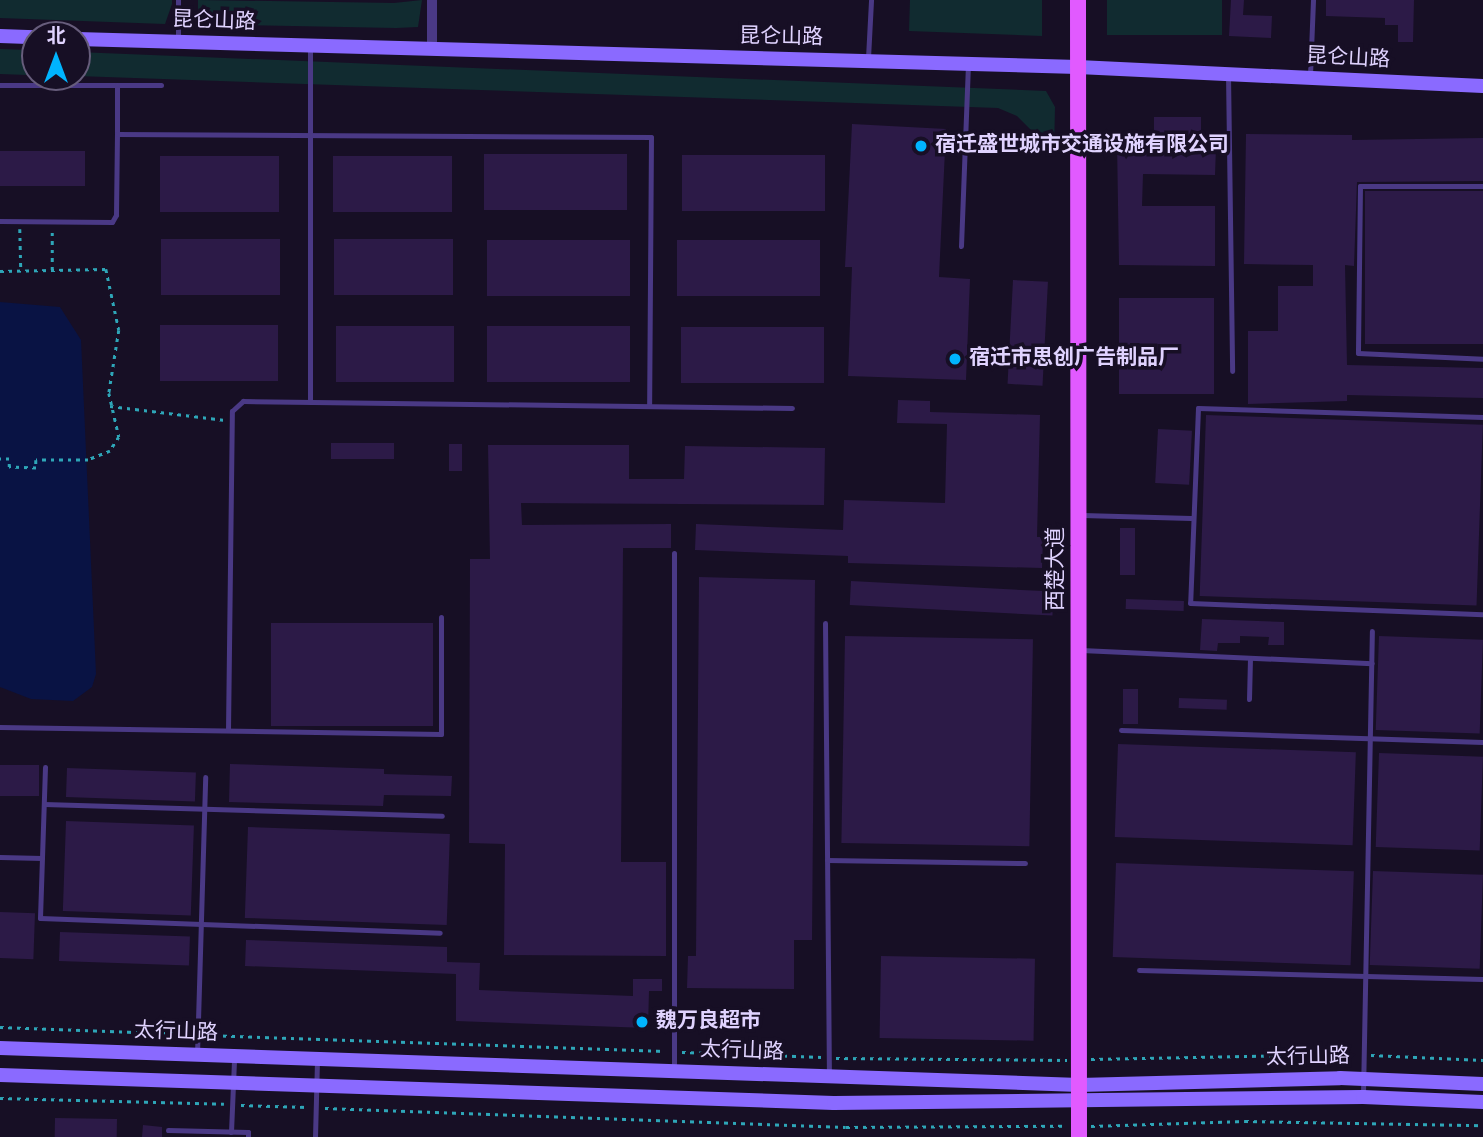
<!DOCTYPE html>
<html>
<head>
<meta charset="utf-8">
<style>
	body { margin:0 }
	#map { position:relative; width:1483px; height:1137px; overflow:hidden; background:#170f25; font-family:Overpass,"Noto Sans SC",sans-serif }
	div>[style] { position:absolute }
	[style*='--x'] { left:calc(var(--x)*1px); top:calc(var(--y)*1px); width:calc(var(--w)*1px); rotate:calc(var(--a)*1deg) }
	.green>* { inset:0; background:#112b30; transform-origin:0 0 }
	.water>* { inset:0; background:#091344 }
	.building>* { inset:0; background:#2c1a47; transform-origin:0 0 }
	.path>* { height:2.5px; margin-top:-1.25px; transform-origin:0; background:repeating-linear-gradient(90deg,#2ea6b8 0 3.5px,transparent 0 8.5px) }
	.lane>* { height:5px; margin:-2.5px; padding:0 2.5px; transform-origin:2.5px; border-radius:2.5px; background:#4a3985 }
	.street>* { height:10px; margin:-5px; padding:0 5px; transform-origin:5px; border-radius:5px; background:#4a3985 }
	.secondary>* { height:14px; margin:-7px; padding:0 7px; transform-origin:7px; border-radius:7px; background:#8a6aff }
	.primary>* { height:16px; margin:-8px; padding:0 8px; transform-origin:8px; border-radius:8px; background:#e15aff }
	.dots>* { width:19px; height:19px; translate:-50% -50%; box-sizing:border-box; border:4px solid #170f25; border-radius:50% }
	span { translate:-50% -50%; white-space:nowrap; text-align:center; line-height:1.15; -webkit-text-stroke:7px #170f25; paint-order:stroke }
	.street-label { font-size:21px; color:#e0d3ff }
	.poi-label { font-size:21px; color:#e0d3ff; font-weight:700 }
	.left { translate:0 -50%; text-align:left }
	.north { position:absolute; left:21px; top:21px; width:70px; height:70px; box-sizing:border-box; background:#170f25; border:2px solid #675d7c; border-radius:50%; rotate:0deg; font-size:19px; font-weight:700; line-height:28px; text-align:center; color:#e0d3ff }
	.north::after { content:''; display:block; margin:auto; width:24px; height:32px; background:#00b4fe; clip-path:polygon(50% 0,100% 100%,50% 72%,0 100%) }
</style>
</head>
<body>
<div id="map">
	<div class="green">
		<div style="clip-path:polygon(0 0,172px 0,172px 4px,165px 24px,0 18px)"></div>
		<div style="clip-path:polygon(198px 0,394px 3px,422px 0,418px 27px,396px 28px,198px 24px)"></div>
		<div style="clip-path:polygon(910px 0,1042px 0,1042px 36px,909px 31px)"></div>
		<div style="left:1107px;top:0;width:115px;height:35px"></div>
		<div style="left:0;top:49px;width:35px;height:25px;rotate:2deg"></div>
		<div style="clip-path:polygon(77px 52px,1046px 91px,1055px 107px,1054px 153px,1017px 116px,998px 108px,77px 76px)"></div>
	</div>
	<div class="water">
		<div style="clip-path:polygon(0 302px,60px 307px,81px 340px,96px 674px,92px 687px,73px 701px,31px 699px,0 687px)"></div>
	</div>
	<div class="building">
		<div style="clip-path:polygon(1231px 0,1244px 0,1243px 15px,1272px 16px,1271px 38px,1229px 36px)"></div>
		<div style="clip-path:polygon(1326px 0,1414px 0,1413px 42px,1398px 42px,1398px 25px,1385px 25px,1385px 18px,1326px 16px)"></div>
		<div style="clip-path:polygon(1154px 117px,1201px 117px,1201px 147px,1216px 147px,1215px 175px,1143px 174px,1142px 206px,1215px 206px,1215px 266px,1119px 265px,1117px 142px,1154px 142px)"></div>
		<div style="clip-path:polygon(852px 124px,946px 129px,939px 277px,970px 279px,966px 380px,848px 376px,852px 267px,845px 267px)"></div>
		<div style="clip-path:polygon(1246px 134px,1352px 135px,1352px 140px,1483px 138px,1483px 181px,1357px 182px,1354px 266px,1345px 265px,1347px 365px,1483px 368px,1483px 398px,1347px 395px,1347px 401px,1248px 404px,1248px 331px,1278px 331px,1278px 286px,1313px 286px,1313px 265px,1244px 264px)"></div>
		<div style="left:0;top:151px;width:85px;height:35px"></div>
		<div style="left:627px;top:154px;width:56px;height:143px;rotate:90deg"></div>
		<div style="left:682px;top:155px;width:143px;height:56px"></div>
		<div style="left:160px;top:156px;width:119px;height:56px"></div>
		<div style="left:333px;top:156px;width:119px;height:56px"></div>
		<div style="left:1365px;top:191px;width:118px;height:153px"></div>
		<div style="left:161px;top:239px;width:119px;height:56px"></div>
		<div style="left:334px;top:239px;width:119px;height:56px"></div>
		<div style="left:487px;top:240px;width:143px;height:56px"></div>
		<div style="left:677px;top:240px;width:143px;height:56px"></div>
		<div style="left:1013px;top:280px;width:35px;height:104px;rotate:3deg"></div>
		<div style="left:1119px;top:298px;width:95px;height:96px"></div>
		<div style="left:160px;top:325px;width:118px;height:56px"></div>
		<div style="left:336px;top:326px;width:118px;height:56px"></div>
		<div style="left:487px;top:326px;width:143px;height:56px"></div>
		<div style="left:681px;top:327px;width:143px;height:56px"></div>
		<div style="clip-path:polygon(898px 400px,930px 401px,930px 412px,1040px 415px,1037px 537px,1043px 537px,1042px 568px,848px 563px,848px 556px,695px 550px,696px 524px,843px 530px,844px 500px,945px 503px,947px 424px,897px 423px)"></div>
		<div style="left:1206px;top:415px;width:277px;height:181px;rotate:2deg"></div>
		<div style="left:1158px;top:429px;width:34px;height:54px;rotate:3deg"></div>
		<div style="left:331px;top:443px;width:63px;height:16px"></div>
		<div style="left:449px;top:444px;width:13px;height:27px"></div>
		<div style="clip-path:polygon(488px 445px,629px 445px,629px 479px,684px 479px,685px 446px,825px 448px,824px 505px,521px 503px,522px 525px,671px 524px,671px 548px,623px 548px,621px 862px,666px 862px,666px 956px,504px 955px,505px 844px,469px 843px,470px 559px,490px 559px)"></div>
		<div style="left:1120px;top:528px;width:15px;height:47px"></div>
		<div style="clip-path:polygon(699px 577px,815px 580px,812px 940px,794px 940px,794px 989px,687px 988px,688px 956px,696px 956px)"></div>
		<div style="left:851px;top:581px;width:203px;height:24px;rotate:3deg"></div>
		<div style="left:1126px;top:599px;width:58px;height:10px;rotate:2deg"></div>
		<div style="clip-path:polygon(1202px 619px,1284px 622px,1284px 645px,1268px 645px,1269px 637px,1240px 636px,1240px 643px,1218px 643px,1217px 651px,1200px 650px)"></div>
		<div style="left:271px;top:623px;width:162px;height:103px"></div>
		<div style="left:845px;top:636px;width:188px;height:207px;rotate:1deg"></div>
		<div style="left:1379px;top:636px;width:104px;height:94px;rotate:2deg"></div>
		<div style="left:1123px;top:689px;width:15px;height:35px"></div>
		<div style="left:1179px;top:698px;width:48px;height:10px;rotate:2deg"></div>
		<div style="left:1118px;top:744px;width:238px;height:93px;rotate:2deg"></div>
		<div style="left:1379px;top:753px;width:104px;height:94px;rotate:2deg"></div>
		<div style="clip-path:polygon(230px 764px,384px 769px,384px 774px,452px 776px,451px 796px,384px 795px,383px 806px,229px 802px)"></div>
		<div style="left:0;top:765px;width:39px;height:31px"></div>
		<div style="left:67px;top:768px;width:129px;height:29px;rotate:2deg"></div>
		<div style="left:66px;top:821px;width:128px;height:90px;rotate:2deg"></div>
		<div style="left:248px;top:827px;width:202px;height:91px;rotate:2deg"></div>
		<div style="left:1116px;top:863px;width:238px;height:94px;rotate:2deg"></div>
		<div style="left:1373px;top:871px;width:110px;height:94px;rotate:2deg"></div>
		<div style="left:0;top:912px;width:35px;height:46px;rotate:2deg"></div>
		<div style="left:60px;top:932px;width:130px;height:29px;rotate:2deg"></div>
		<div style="clip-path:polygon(246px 940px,447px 947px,447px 962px,480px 963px,479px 990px,633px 996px,633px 979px,662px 979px,662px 991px,649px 991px,648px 1028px,456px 1021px,456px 974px,245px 966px)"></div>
		<div style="left:881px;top:956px;width:154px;height:82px;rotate:1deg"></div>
		<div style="left:55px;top:1118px;width:62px;height:19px;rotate:1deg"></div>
		<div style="clip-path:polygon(143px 1125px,162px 1127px,162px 1137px,142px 1137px)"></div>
	</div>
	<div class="path">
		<div style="--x:20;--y:229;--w:41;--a:88.6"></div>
		<div style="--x:52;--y:270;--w:41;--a:-90"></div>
		<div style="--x:0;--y:271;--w:106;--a:-1.1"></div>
		<div style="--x:106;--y:269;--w:62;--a:78"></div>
		<div style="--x:119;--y:330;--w:64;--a:99"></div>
		<div style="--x:109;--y:393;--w:45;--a:77.2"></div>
		<div style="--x:119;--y:437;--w:17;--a:123"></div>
		<div style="--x:110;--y:451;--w:24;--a:158"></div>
		<div style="--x:88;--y:460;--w:52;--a:180"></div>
		<div style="--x:36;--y:460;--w:8;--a:90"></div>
		<div style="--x:36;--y:468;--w:27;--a:-178"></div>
		<div style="--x:9;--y:467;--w:8;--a:-90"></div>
		<div style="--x:9;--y:459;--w:9;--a:180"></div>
		<div style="--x:110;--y:406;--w:116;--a:6.9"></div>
		<div style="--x:0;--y:1027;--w:189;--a:2.1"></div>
		<div style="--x:206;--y:1035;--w:459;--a:2"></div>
		<div style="--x:682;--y:1052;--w:140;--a:2"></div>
		<div style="--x:1371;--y:1055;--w:112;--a:2.6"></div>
		<div style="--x:836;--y:1058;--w:231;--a:0.5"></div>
		<div style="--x:1091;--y:1059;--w:263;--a:-1.1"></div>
		<div style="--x:0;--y:1098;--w:224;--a:1.5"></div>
		<div style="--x:241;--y:1105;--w:67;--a:1.7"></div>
		<div style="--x:325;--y:1108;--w:521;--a:2.09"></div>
		<div style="--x:846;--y:1127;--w:221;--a:-0.3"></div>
		<div style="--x:1091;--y:1126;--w:154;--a:-1.9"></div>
		<div style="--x:1245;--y:1121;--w:238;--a:1"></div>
	</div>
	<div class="lane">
		<div style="--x:178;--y:0;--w:39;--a:90"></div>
		<div style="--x:310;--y:48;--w:354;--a:90"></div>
		<div style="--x:868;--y:58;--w:58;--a:-87"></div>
		<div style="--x:1228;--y:74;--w:297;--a:89.2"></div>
		<div style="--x:1310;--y:75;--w:75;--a:-87.7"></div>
		<div style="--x:0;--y:85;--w:161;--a:0"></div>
		<div style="--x:117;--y:85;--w:49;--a:90"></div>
		<div style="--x:1483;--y:186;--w:123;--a:180"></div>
		<div style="--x:1360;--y:186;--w:167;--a:90.7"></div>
		<div style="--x:1358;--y:353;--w:125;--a:2.7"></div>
		<div style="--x:0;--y:221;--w:112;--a:0.5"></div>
		<div style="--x:112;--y:222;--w:8;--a:-60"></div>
		<div style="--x:116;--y:215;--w:81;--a:-89.3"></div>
		<div style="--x:117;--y:134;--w:534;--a:0.32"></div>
		<div style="--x:651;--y:137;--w:269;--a:90.4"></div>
		<div style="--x:961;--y:246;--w:182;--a:-87.8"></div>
		<div style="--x:1483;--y:417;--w:285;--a:-178.2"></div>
		<div style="--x:1198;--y:408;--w:195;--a:92.3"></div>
		<div style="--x:1190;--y:603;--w:293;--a:2.2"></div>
		<div style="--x:1082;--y:515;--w:109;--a:1.6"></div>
		<div style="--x:825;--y:623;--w:453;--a:89.5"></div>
		<div style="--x:1081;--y:650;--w:291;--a:2.6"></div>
		<div style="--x:1249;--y:699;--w:41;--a:-88.6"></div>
		<div style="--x:0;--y:727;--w:441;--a:0.9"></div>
		<div style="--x:441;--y:734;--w:117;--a:-90"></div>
		<div style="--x:228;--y:730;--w:319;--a:-89.3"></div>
		<div style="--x:232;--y:411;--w:15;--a:-42"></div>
		<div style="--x:243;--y:401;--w:549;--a:0.73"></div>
		<div style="--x:1121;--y:730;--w:362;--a:1.9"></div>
		<div style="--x:45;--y:767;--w:151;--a:91.9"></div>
		<div style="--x:40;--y:918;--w:400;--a:2.1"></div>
		<div style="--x:44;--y:804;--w:398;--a:1.7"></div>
		<div style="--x:0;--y:857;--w:42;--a:1.4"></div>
		<div style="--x:827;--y:860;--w:198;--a:0.9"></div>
		<div style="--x:1139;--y:970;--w:344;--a:1.5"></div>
		<div style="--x:197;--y:1054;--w:277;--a:-88.3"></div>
		<div style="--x:674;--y:1068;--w:515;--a:-90"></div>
		<div style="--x:1363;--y:1094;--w:463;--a:-88.9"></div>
		<div style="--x:168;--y:1130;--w:80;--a:1.4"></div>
		<div style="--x:248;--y:1132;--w:5;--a:90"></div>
		<div style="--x:231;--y:1132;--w:73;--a:-87.6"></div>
		<div style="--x:315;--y:1137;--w:75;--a:-88.5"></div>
	</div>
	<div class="street">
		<div style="--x:432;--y:50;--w:50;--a:-90"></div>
	</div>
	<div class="secondary">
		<div style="--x:0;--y:36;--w:35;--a:2"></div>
		<div style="--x:77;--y:39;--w:1001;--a:1.6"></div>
		<div style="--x:1078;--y:67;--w:405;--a:2.7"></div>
		<div style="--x:0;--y:1048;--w:1080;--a:1.96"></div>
		<div style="--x:1079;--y:1085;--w:261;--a:-1.5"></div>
		<div style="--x:1340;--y:1078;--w:143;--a:2.4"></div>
		<div style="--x:0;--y:1075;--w:834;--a:1.92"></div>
		<div style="--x:834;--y:1103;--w:529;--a:-0.65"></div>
		<div style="--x:1363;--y:1097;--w:120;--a:2.4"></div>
	</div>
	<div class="primary">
		<div style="--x:1078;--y:0;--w:1137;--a:89.95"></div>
	</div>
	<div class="dots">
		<div style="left:921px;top:146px;background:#00b4fe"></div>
		<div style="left:955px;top:359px;background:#00b4fe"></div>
		<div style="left:642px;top:1022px;background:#00b4fe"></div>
	</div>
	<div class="street-label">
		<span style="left:214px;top:22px;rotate:2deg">昆仑山路</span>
		<span style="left:781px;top:38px;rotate:1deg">昆仑山路</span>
		<span style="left:1348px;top:59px;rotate:3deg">昆仑山路</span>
		<span style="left:1057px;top:569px;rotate:-90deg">西楚大道</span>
		<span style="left:176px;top:1033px;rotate:2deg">太行山路</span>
		<span style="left:742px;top:1052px;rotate:2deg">太行山路</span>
		<span style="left:1308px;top:1058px;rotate:-1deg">太行山路</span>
	</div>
	<div class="poi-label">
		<span class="left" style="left:935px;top:146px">宿迁盛世城市交通设施有限公司</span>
		<span class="left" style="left:969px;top:359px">宿迁市思创广告制品厂</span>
		<span class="left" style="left:656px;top:1022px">魏万良超市</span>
	</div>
	<div class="north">北</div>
</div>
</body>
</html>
